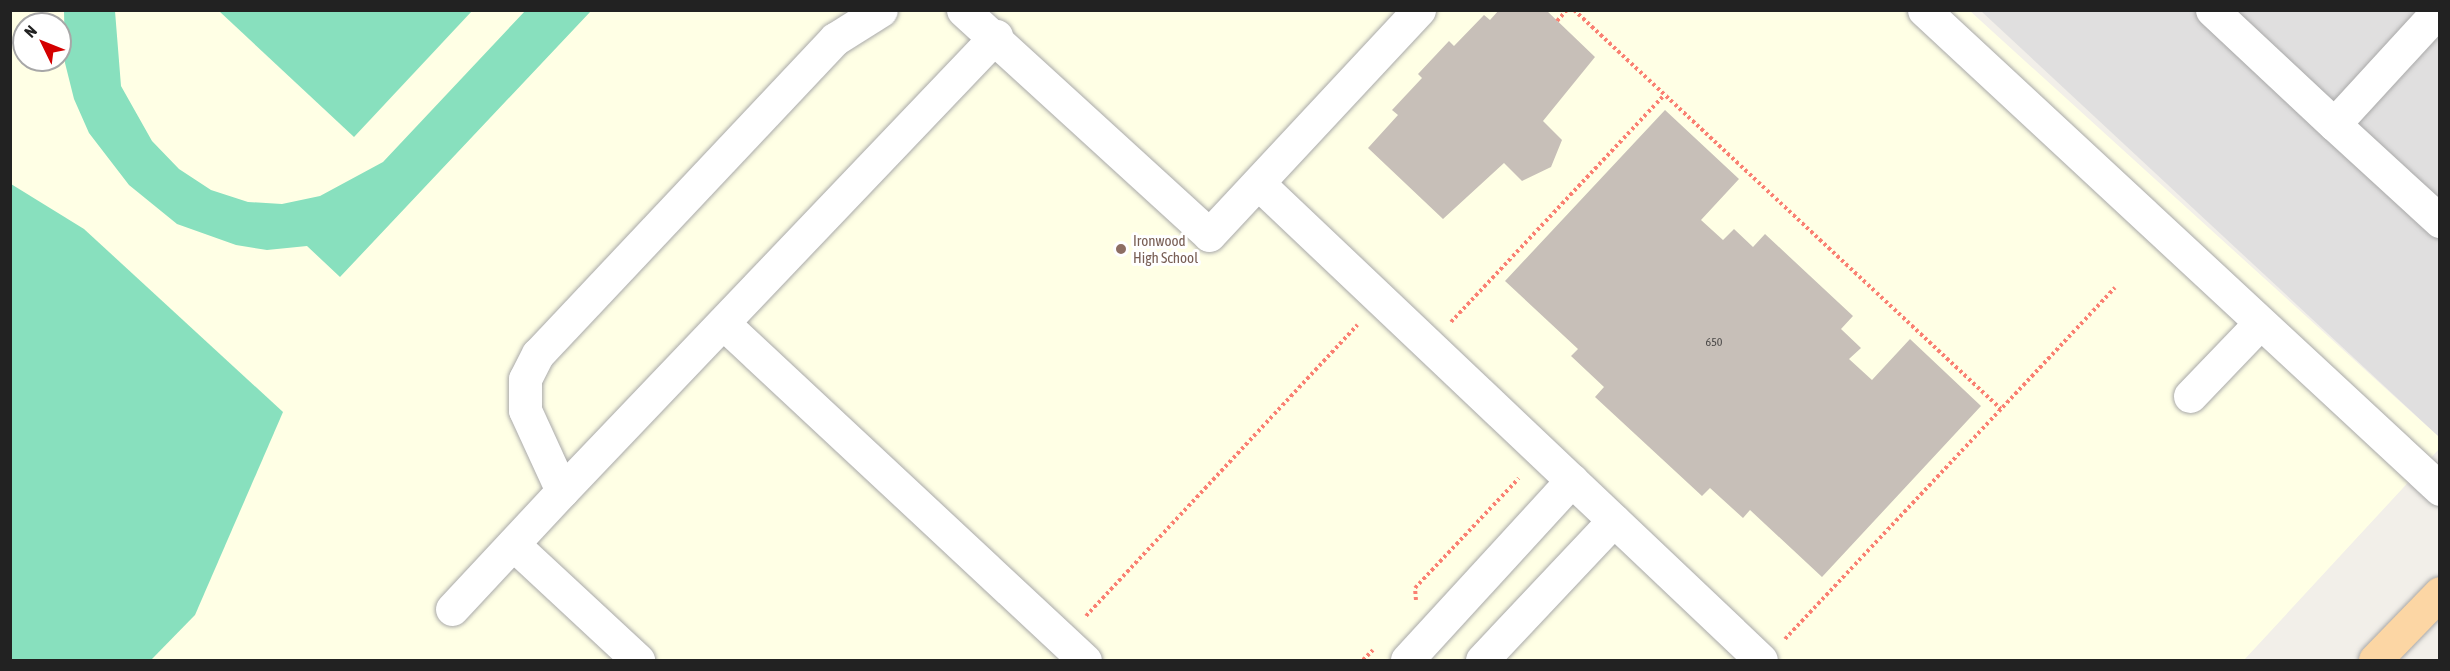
<!DOCTYPE html>
<html>
<head>
<meta charset="utf-8">
<style>
	body { margin:0 }
	#map { position:relative; width:2450px; height:671px; overflow:hidden; background:#f2efe9; font-family:"Asap Condensed",sans-serif }
	div>[style] { position:absolute }
	[style*='--x'] { left:calc(var(--x)*1px); top:calc(var(--y)*1px); width:calc(var(--w)*1px); rotate:calc(var(--a)*1deg) }
	.residential>* { inset:0; background:#e0dfdf }
	.education>* { inset:0; background:#ffffe5 }
	.pitch>* { inset:0; background:#88e0be }
	.building>* { inset:0; background:#c7bfb8 }
	.path>* { height:4px; margin-top:-2px; transform-origin:0; background:repeating-linear-gradient(90deg,#fa8072 0 3px,transparent 0 6px) }
	.roads { filter:drop-shadow(0 0 2px #a9a9a9) drop-shadow(0 0 2px #a9a9a9) }
	.minor>* { height:33px; margin:-16.5px; padding:0 16.5px; transform-origin:16.5px; border-radius:16.5px; background:#fff }
	.major>* { height:33px; margin:-16.5px; padding:0 16.5px; transform-origin:16.5px; border-radius:16.5px; background:#fcd6a4 }
	.dots>* { width:16px; height:16px; translate:-50% -50%; box-sizing:border-box; border:3px solid #fff; border-radius:50% }
	span { translate:-50% -50%; white-space:nowrap; text-align:center; line-height:1.15; -webkit-text-stroke:6px #fff; paint-order:stroke }
	.number-label { font-size:12px; color:#4b4948 }
	.number-label span { -webkit-text-stroke-width:0 }
	.education-label { font-size:15px; color:#785e54 }
	.left { translate:0 -50%; text-align:left }
	.frame { position:absolute; inset:0; border:12px solid #222; pointer-events:none }
	.north { position:absolute; left:12px; top:12px; width:60px; height:60px; box-sizing:border-box; background:#fff; border:2px solid #a7a7a7; border-radius:50%; rotate:313deg; font-size:16px; font-weight:700; line-height:24px; text-align:center; color:#222 }
	.north::after { content:''; display:block; margin:auto; width:21px; height:27px; background:#d40000; clip-path:polygon(50% 0,100% 100%,50% 72%,0 100%) }
</style>
</head>
<body>
<div id="map">
	<div class="residential">
		<div style="clip-path:polygon(1981px 11px,2439px 11px,2439px 437px)"></div>
	</div>
	<div class="education">
		<div style="clip-path:polygon(evenodd,10px 11px,1970px 11px,2439px 437px,2439px 449px,2244px 660px,11px 660px,10px 11px,24px 24px,60px 24px,60px 60px,24px 60px,24px 24px)"></div>
	</div>
	<div class="pitch">
		<div style="clip-path:polygon(64px 11px,115px 11px,121px 86px,152px 141px,179px 169px,211px 190px,248px 202px,282px 204px,320px 196px,383px 162px,525px 11px,591px 11px,340px 277px,307px 246px,267px 250px,236px 245px,177px 224px,129px 185px,89px 133px,74px 99px,65px 63px)"></div>
		<div style="clip-path:polygon(219px 11px,472px 11px,354px 137px)"></div>
		<div style="clip-path:polygon(11px 184px,84px 229px,283px 412px,195px 615px,151px 660px,11px 660px)"></div>
	</div>
	<div class="building">
		<div style="clip-path:polygon(1499px 10px,1546px 10px,1595px 57px,1543px 121px,1562px 140px,1551px 167px,1522px 181px,1504px 163px,1443px 219px,1368px 148px,1398px 115px,1392px 110px,1422px 78px,1418px 74px,1449px 41px,1454px 46px,1484px 15px,1490px 20px)"></div>
		<div style="clip-path:polygon(1665px 110px,1739px 179px,1701px 220px,1723px 240px,1734px 229px,1753px 247px,1765px 234px,1853px 316px,1841px 329px,1861px 348px,1849px 359px,1872px 380px,1910px 339px,1981px 406px,1822px 577px,1750px 510px,1743px 518px,1710px 488px,1702px 496px,1595px 397px,1604px 387px,1571px 356px,1578px 349px,1505px 281px)"></div>
	</div>
	<div class="path">
		<div style="--x:1574;--y:10;--w:584;--a:43.06"></div>
		<div style="--x:1557;--y:21;--w:15;--a:-48"></div>
		<div style="--x:1451;--y:322;--w:311;--a:-46.8"></div>
		<div style="--x:1416;--y:600;--w:12;--a:-95"></div>
		<div style="--x:1415;--y:588;--w:151;--a:-46.6"></div>
		<div style="--x:1086;--y:616;--w:398;--a:-47"></div>
		<div style="--x:1785;--y:639;--w:482;--a:-46.8"></div>
		<div style="--x:1363;--y:660;--w:14;--a:-45"></div>
	</div>
	<div class="roads">
		<div class="minor">
			<div style="--x:963;--y:10;--w:333;--a:42.4"></div>
			<div style="--x:1209;--y:235;--w:308;--a:-47"></div>
			<div style="--x:1924;--y:10;--w:704;--a:42.87"></div>
			<div style="--x:2212;--y:10;--w:167;--a:43.1"></div>
			<div style="--x:2439;--y:10;--w:155;--a:132.6"></div>
			<div style="--x:2334;--y:124;--w:144;--a:42.5"></div>
			<div style="--x:1258;--y:183;--w:693;--a:43.48"></div>
			<div style="--x:723;--y:323;--w:495;--a:43"></div>
			<div style="--x:2190;--y:396;--w:101;--a:-46.2"></div>
			<div style="--x:562;--y:491;--w:629;--a:-46.35"></div>
			<div style="--x:513;--y:544;--w:171;--a:42.9"></div>
			<div style="--x:452;--y:609;--w:161;--a:-47"></div>
			<div style="--x:562;--y:491;--w:89;--a:-114.6"></div>
			<div style="--x:525;--y:410;--w:31;--a:-90"></div>
			<div style="--x:525;--y:379;--w:28;--a:-63"></div>
			<div style="--x:538;--y:354;--w:433;--a:-46.7"></div>
			<div style="--x:835;--y:39;--w:54;--a:-32.2"></div>
			<div style="--x:1407;--y:660;--w:244;--a:-47.5"></div>
			<div style="--x:1482;--y:660;--w:192;--a:-46.7"></div>
		</div>
		<div class="major">
			<div style="--x:2375;--y:660;--w:93;--a:-45.9"></div>
		</div>
	</div>
	<div class="dots">
		<div style="left:1121px;top:249px;background:#8d6e63"></div>
	</div>
	<div class="number-label">
		<span style="left:1714px;top:343px">650</span>
	</div>
	<div class="education-label">
		<span class="left" style="left:1133px;top:249px">Ironwood<br>High School</span>
	</div>
	<div class="frame"></div>
	<div class="north">N</div>
</div>
</body>
</html>
